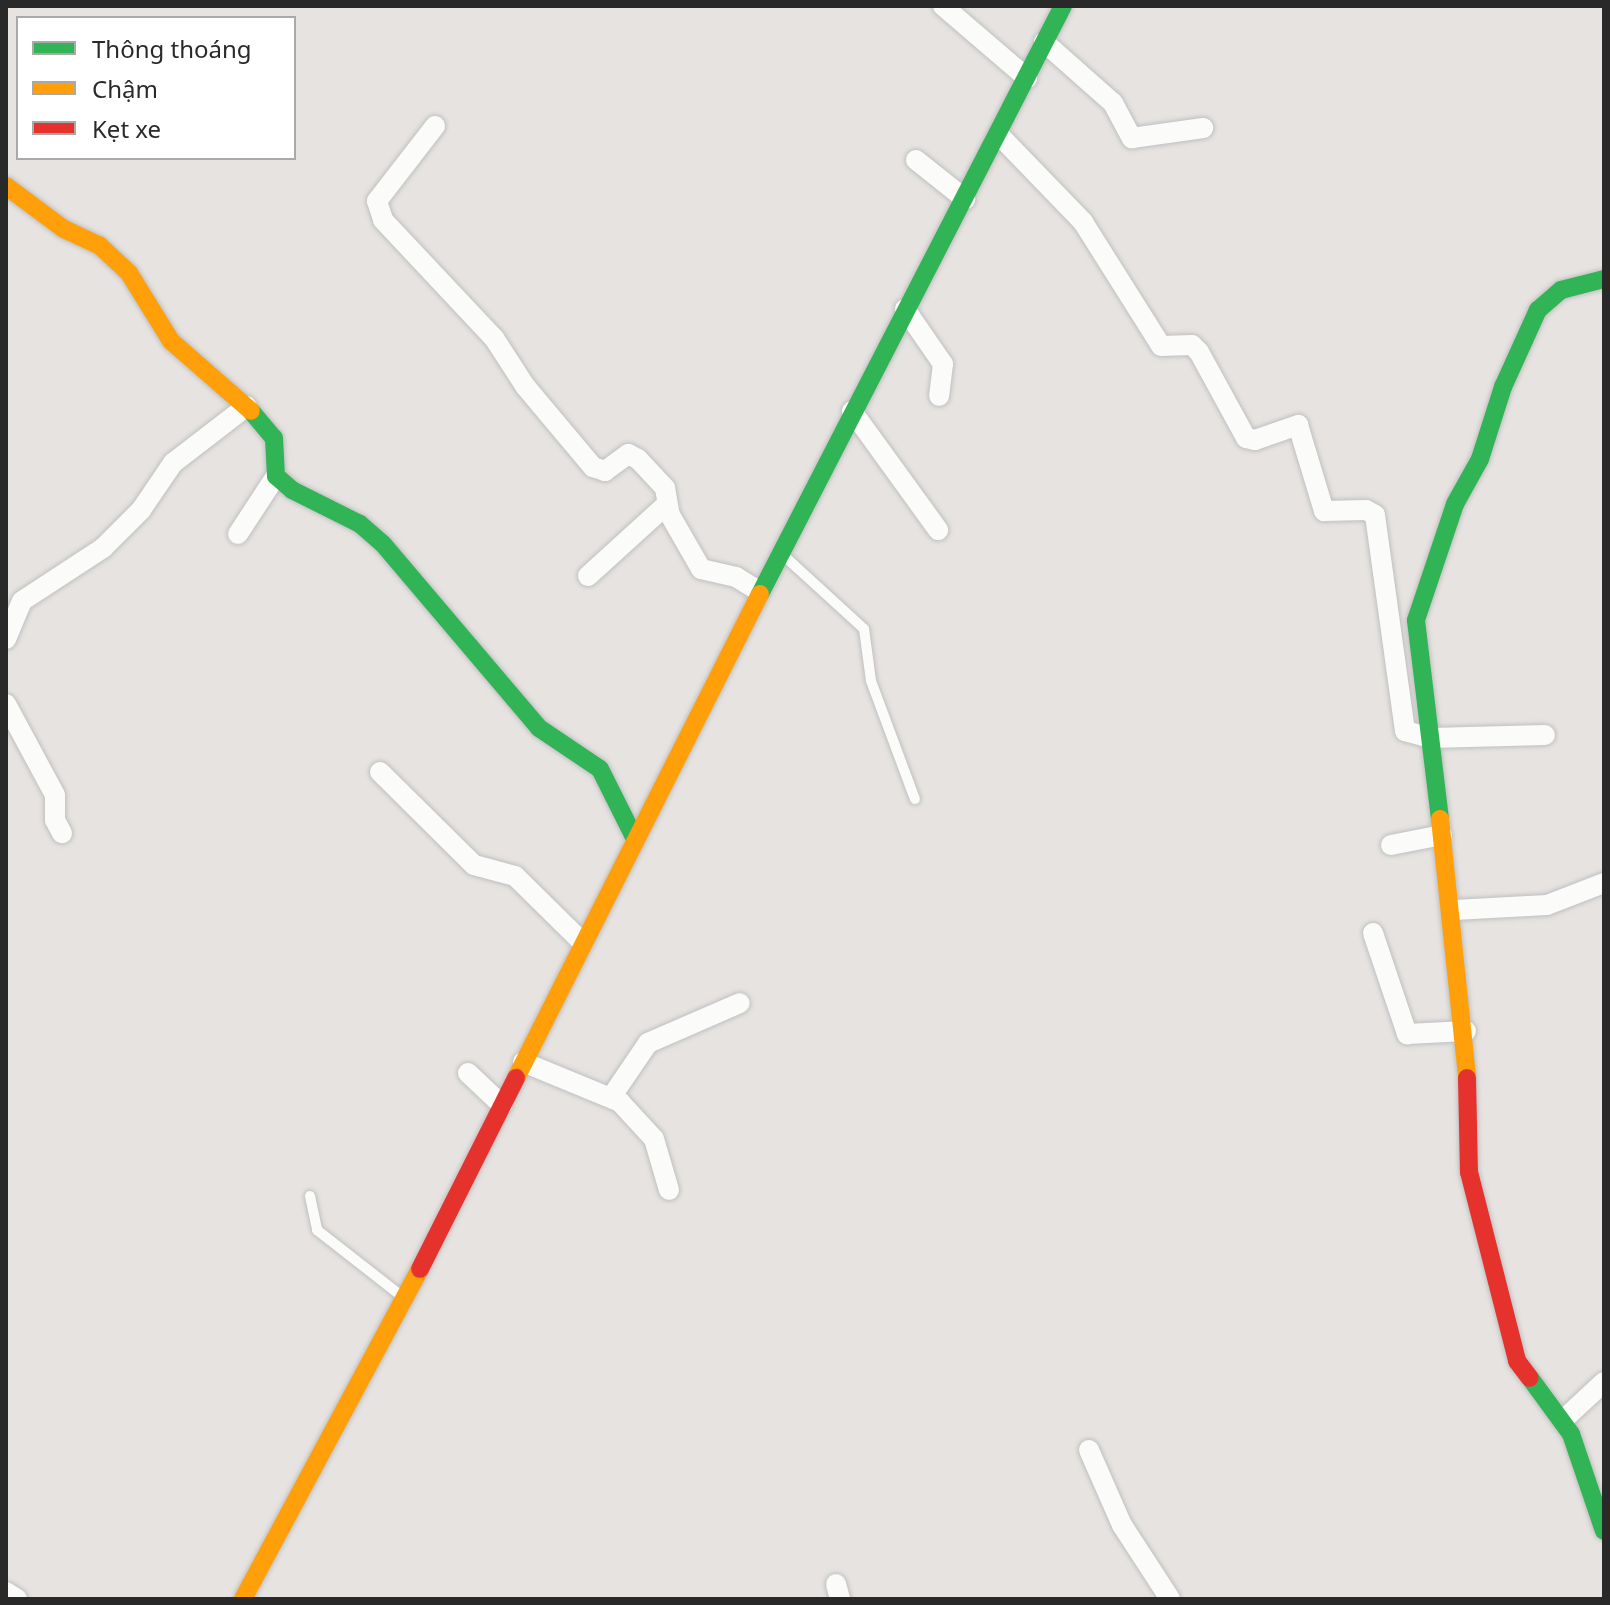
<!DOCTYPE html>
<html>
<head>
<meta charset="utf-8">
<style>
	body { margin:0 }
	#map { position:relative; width:1610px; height:1605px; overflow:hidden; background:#e6e3e0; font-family:"Noto Sans",sans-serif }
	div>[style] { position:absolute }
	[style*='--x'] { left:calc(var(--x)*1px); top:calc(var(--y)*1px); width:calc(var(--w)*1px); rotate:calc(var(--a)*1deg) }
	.roads { filter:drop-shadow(0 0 2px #c0c0c1) drop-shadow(0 0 2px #c0c0c1) }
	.lane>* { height:10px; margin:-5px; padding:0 5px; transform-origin:5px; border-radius:5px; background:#fbfbfa }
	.street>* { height:20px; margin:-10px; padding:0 10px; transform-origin:10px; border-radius:10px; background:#fbfbfa }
	.fast>* { height:18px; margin:-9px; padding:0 9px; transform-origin:9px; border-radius:9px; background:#30b455 }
	.slow>* { height:18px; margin:-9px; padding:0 9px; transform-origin:9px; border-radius:9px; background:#ff9f0a }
	.jam>* { height:18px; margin:-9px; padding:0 9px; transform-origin:9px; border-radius:9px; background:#e5322d }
	span { translate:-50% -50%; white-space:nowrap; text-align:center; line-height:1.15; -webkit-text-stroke:8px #fff; paint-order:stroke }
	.frame { position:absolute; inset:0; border:8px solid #292929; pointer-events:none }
	.legend { position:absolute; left:16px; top:16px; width:280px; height:144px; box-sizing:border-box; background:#fff; border:2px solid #a9a9a9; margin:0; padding:10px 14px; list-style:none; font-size:24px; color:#292929 }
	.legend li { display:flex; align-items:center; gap:16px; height:40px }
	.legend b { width:40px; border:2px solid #a9a9a9 }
</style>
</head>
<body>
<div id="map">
	<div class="roads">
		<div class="lane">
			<div style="--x:782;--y:554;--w:111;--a:42.4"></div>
			<div style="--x:864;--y:629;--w:52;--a:82.3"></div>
			<div style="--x:871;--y:681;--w:126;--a:69.6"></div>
			<div style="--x:310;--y:1196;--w:35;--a:78"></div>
			<div style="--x:317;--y:1230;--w:110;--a:38"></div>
		</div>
		<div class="street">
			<div style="--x:943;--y:6;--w:111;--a:40.6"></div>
			<div style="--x:1044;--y:42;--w:92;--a:41.5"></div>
			<div style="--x:1113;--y:103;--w:40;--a:62"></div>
			<div style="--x:1132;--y:138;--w:72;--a:-8"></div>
			<div style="--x:435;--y:126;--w:95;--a:127.7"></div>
			<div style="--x:377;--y:201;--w:20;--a:72"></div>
			<div style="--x:383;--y:220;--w:162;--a:46.8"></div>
			<div style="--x:494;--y:338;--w:57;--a:57.1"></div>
			<div style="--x:525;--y:386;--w:106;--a:50"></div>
			<div style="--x:593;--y:467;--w:13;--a:18"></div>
			<div style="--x:605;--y:471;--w:29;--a:-36"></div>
			<div style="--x:628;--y:454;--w:11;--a:27"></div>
			<div style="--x:638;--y:459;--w:40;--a:47"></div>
			<div style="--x:665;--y:488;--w:27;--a:80"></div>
			<div style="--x:670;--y:515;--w:62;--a:60.1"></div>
			<div style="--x:701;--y:569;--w:36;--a:13"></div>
			<div style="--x:736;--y:577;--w:28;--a:32"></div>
			<div style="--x:1000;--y:136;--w:120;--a:46"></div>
			<div style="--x:1083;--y:222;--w:146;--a:57.8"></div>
			<div style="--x:1161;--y:346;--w:31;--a:-2"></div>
			<div style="--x:1192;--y:345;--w:10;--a:45"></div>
			<div style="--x:1199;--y:352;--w:98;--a:61.3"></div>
			<div style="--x:1246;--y:438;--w:9;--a:13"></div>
			<div style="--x:1255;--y:440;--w:46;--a:-19.2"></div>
			<div style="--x:1298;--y:425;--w:90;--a:73.2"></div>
			<div style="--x:1324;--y:511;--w:42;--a:-1.4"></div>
			<div style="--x:1366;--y:510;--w:10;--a:29"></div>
			<div style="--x:1375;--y:515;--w:218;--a:82.1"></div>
			<div style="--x:1405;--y:731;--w:27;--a:15"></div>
			<div style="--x:1431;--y:738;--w:114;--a:-1.5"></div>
			<div style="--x:916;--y:160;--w:63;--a:38.5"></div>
			<div style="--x:905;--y:309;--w:67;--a:55.4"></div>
			<div style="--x:943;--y:364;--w:32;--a:97"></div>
			<div style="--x:852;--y:411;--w:147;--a:54.1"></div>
			<div style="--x:238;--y:534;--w:69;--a:-56.8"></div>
			<div style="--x:588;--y:576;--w:107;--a:-42.3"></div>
			<div style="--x:6;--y:639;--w:41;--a:-67.2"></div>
			<div style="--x:22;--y:601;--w:97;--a:-33.2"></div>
			<div style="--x:103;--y:548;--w:54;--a:-45"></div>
			<div style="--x:141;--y:510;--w:57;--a:-55.8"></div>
			<div style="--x:173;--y:463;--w:93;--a:-37.6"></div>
			<div style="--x:6;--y:704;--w:103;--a:61.7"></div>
			<div style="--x:55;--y:795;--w:25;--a:90"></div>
			<div style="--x:55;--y:820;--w:15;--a:62"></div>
			<div style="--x:380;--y:772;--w:132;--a:44.7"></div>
			<div style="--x:474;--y:865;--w:42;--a:15"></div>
			<div style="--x:515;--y:876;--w:95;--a:44.6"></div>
			<div style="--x:1391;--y:845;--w:52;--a:-11.1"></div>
			<div style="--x:1454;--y:910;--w:93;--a:-3.1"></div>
			<div style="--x:1547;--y:905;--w:61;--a:-21.1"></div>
			<div style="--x:1373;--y:933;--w:107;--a:71.4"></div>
			<div style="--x:1407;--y:1034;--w:59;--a:-2.9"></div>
			<div style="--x:523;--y:1062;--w:105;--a:22.4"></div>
			<div style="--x:620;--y:1102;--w:50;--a:47.4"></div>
			<div style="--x:654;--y:1139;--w:53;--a:73.6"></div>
			<div style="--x:468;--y:1073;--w:47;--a:43.3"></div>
			<div style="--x:612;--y:1096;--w:64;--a:-55.8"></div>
			<div style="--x:648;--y:1043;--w:100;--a:-23.5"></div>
			<div style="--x:1563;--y:1420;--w:56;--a:-42.8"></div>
			<div style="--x:1089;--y:1450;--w:82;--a:66.3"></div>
			<div style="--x:1122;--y:1525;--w:88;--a:57"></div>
			<div style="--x:836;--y:1584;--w:16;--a:75"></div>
			<div style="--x:6;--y:1592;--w:13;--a:32"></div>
		</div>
		<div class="fast">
			<div style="--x:251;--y:411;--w:35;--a:50"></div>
			<div style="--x:274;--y:438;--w:38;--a:87"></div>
			<div style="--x:276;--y:476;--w:21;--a:41"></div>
			<div style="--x:292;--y:490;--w:76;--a:26.6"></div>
			<div style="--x:360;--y:524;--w:30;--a:41"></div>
			<div style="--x:383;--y:544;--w:241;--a:49.7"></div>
			<div style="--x:539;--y:728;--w:73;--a:33.9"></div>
			<div style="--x:600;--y:769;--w:78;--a:63.4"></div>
			<div style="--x:760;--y:594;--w:661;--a:-62.74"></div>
			<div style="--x:1440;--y:819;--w:200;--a:-96.9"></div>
			<div style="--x:1416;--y:620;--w:122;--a:-71.4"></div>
			<div style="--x:1455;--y:504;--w:51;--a:-60.9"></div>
			<div style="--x:1480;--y:459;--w:76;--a:-72.3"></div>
			<div style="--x:1503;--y:387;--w:85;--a:-65.6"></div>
			<div style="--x:1538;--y:310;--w:30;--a:-41"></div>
			<div style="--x:1561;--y:290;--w:44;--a:-14.3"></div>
			<div style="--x:1530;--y:1378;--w:69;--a:53.8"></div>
			<div style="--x:1571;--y:1434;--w:102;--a:71.2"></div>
		</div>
		<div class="slow">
			<div style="--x:6;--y:186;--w:72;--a:36.6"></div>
			<div style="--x:64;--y:229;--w:38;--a:25"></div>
			<div style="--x:99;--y:245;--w:41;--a:43"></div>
			<div style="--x:129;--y:273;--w:80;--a:58.3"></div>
			<div style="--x:171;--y:341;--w:106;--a:41.2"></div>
			<div style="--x:1440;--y:819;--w:260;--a:84"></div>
			<div style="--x:516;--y:1078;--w:542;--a:-63.25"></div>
			<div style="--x:243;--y:1599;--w:374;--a:-61.8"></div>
		</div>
		<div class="jam">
			<div style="--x:1467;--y:1078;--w:94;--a:88.8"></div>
			<div style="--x:1469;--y:1172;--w:195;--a:75.7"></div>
			<div style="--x:1517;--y:1361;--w:21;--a:53"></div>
			<div style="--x:420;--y:1269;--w:214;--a:-63.3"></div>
		</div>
	</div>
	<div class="frame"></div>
	<ul class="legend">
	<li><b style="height:10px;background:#30b455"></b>Thông thoáng</li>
	<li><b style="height:10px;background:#ff9f0a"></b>Chậm</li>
	<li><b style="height:10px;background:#e5322d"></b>Kẹt xe</li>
	</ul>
</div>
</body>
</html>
